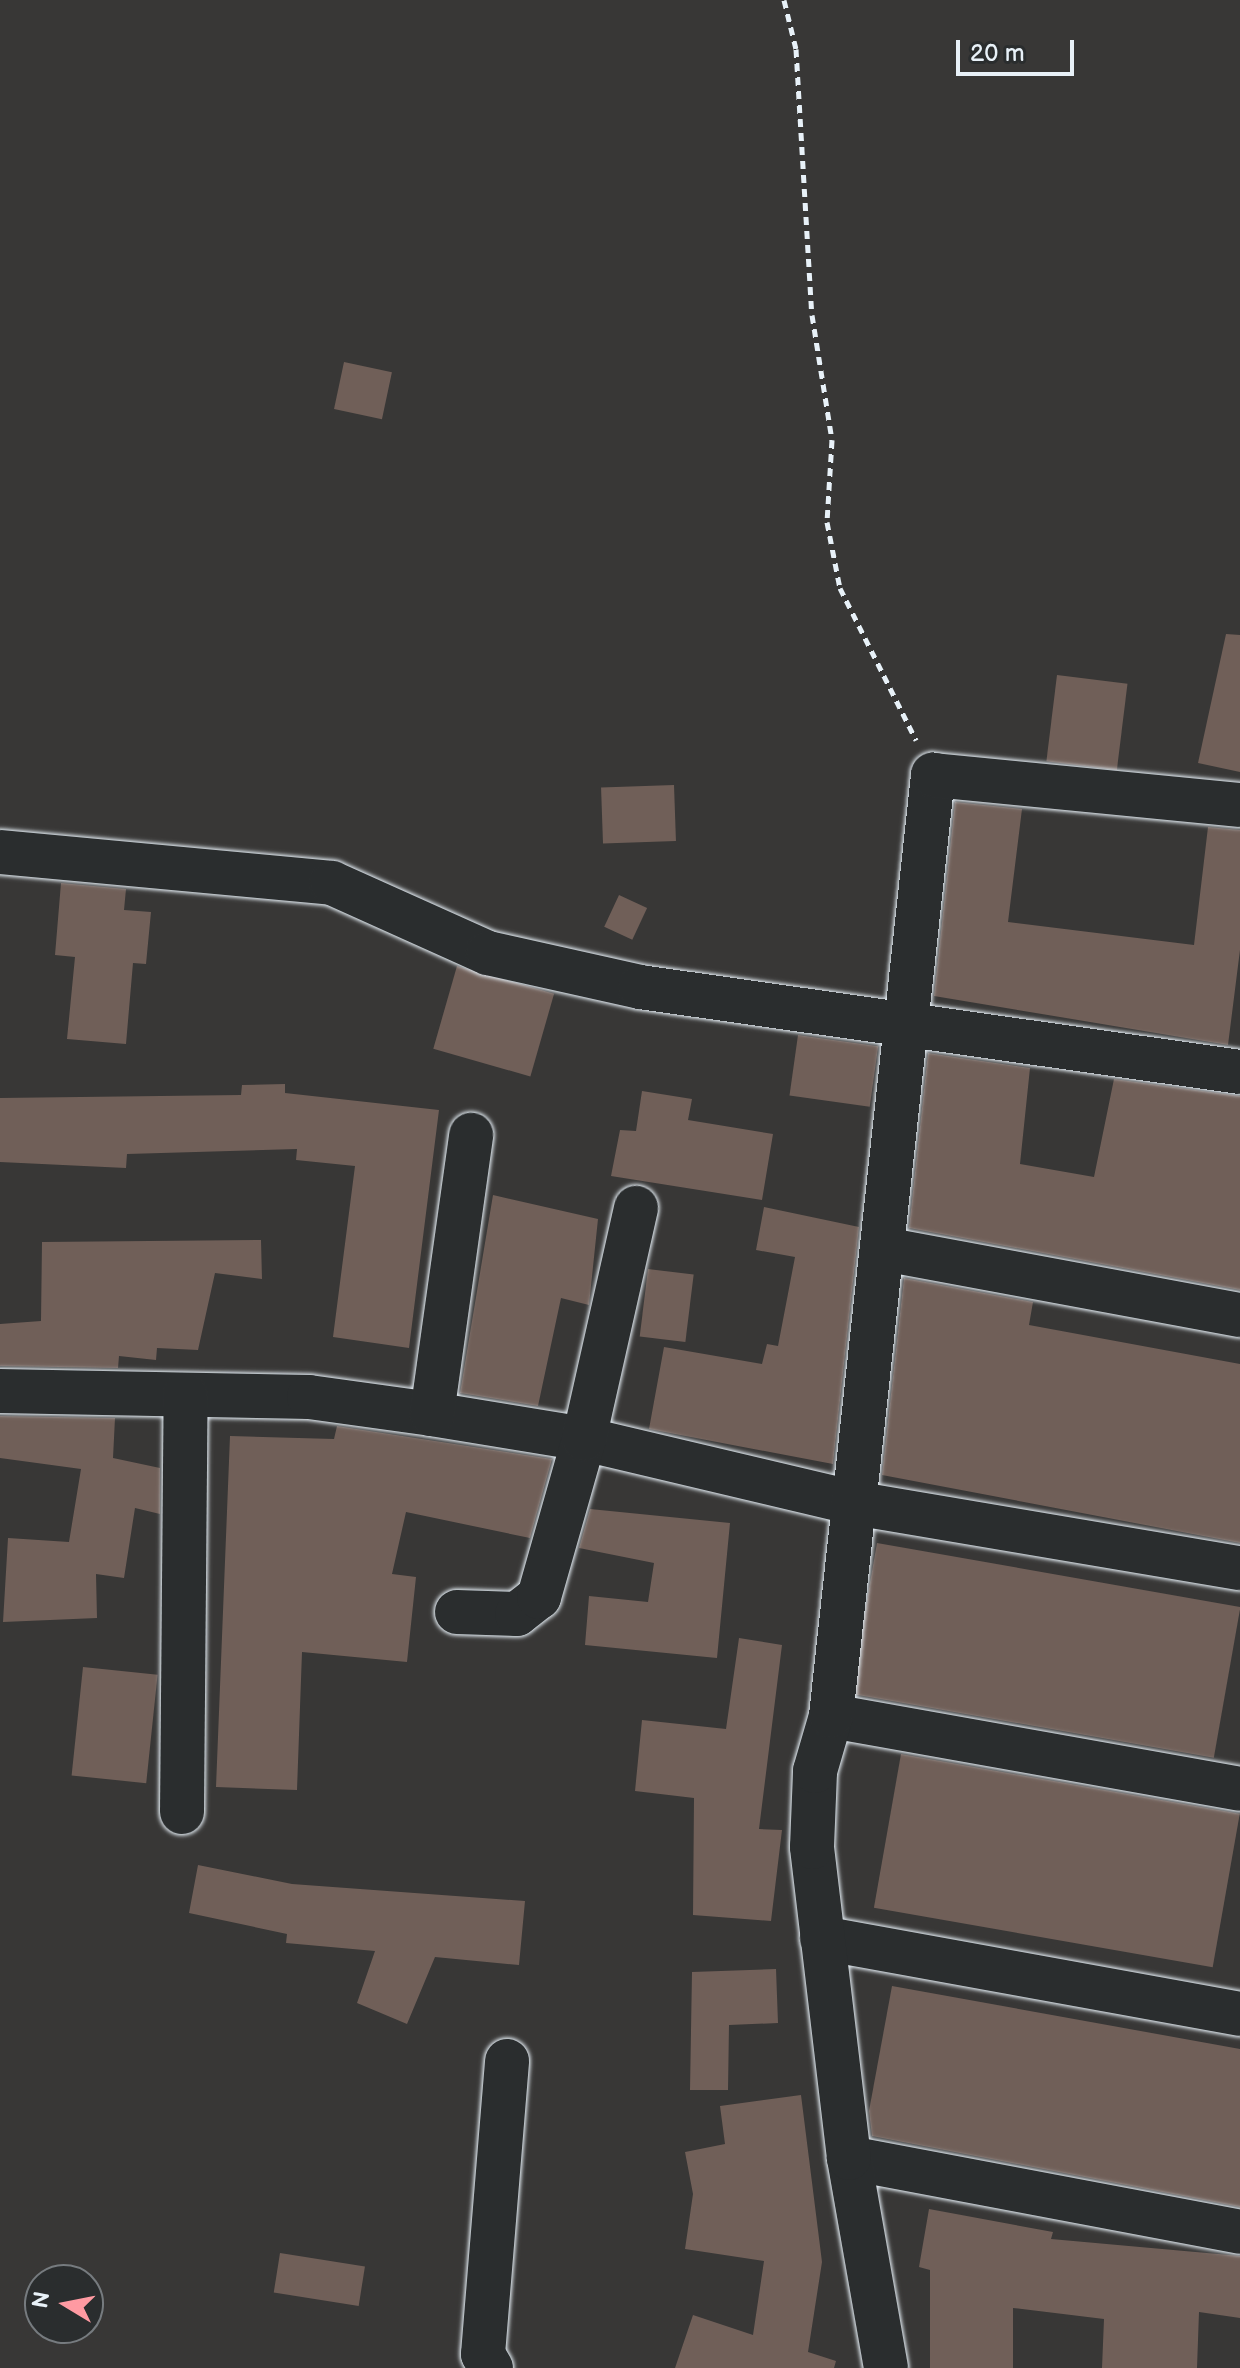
<!DOCTYPE html>
<html>
<head>
<meta charset="utf-8">
<style>
	body { margin:0 }
	#map { position:relative; width:1240px; height:2368px; overflow:hidden; background:#383736; font-family:"Balsamiq Sans",sans-serif }
	div>[style] { position:absolute }
	[style*='--x'] { left:calc(var(--x)*1px); top:calc(var(--y)*1px); width:calc(var(--w)*1px); rotate:calc(var(--a)*1deg) }
	.building>* { inset:0; background:#705f58; transform-origin:0 0 }
	.path>* { height:5px; margin-top:-2.5px; transform-origin:0; background:repeating-linear-gradient(90deg,#e8f1f8 0 8px,transparent 0 14px) }
	.roads { filter:drop-shadow(0 0 2px #e8f1f8) drop-shadow(0 0 2px #e8f1f8) }
	.minor>* { height:44px; margin:-22px; padding:0 22px; transform-origin:22px; border-radius:22px; background:#2a2d2e }
	span { translate:-50% -50%; white-space:nowrap; text-align:center; line-height:1.15; -webkit-text-stroke:7px #2a2d2e; paint-order:stroke }
	.north { position:absolute; left:24px; top:2264px; width:80px; height:80px; box-sizing:border-box; background:#2a2d2e; border:2px solid #767b7f; border-radius:50%; rotate:280deg; font-size:22px; font-weight:700; line-height:32px; text-align:center; color:#e8f1f8 }
	.north::after { content:''; display:block; margin:auto; width:28px; height:36px; background:#ff9aa2; clip-path:polygon(50% 0,100% 100%,50% 72%,0 100%) }
	.scale { position:absolute; left:956px; top:40px; width:118px; height:36px; box-sizing:border-box; border:4px solid #e8f1f8; border-top:0; padding-left:10px; font-size:24px; line-height:28px; white-space:nowrap; color:#e8f1f8; -webkit-text-stroke:6px #2a2d2e; paint-order:stroke }
</style>
</head>
<body>
<div id="map">
	<div class="building">
		<div style="left:344px;top:362px;width:49px;height:48px;rotate:12deg"></div>
		<div style="clip-path:polygon(1226px 634px,1240px 635px,1240px 772px,1198px 763px)"></div>
		<div style="left:1057px;top:675px;width:71px;height:87px;rotate:7deg"></div>
		<div style="left:674px;top:785px;width:56px;height:73px;rotate:88deg"></div>
		<div style="clip-path:polygon(955px 802px,1022px 809px,1008px 922px,1194px 945px,1208px 827px,1240px 830px,1240px 950px,1228px 1045px,934px 996px)"></div>
		<div style="clip-path:polygon(61px 883px,126px 889px,124px 910px,151px 912px,146px 964px,133px 963px,126px 1044px,67px 1039px,75px 957px,55px 955px)"></div>
		<div style="left:619px;top:895px;width:31px;height:35px;rotate:25deg"></div>
		<div style="left:457px;top:966px;width:101px;height:86px;rotate:16deg"></div>
		<div style="left:798px;top:1035px;width:81px;height:61px;rotate:8deg"></div>
		<div style="clip-path:polygon(928px 1053px,1030px 1068px,1020px 1164px,1094px 1177px,1114px 1079px,1240px 1096px,1240px 1290px,909px 1228px)"></div>
		<div style="clip-path:polygon(285px 1084px,285px 1093px,439px 1110px,409px 1348px,333px 1337px,355px 1166px,296px 1160px,297px 1149px,127px 1154px,126px 1168px,0 1162px,0 1098px,241px 1095px,242px 1085px)"></div>
		<div style="clip-path:polygon(642px 1091px,692px 1099px,688px 1120px,773px 1134px,762px 1200px,611px 1176px,620px 1130px,636px 1131px)"></div>
		<div style="clip-path:polygon(493px 1195px,598px 1219px,589px 1305px,561px 1298px,538px 1406px,460px 1393px)"></div>
		<div style="clip-path:polygon(764px 1207px,859px 1227px,833px 1464px,649px 1429px,664px 1347px,762px 1364px,767px 1344px,778px 1346px,795px 1257px,756px 1250px)"></div>
		<div style="clip-path:polygon(261px 1240px,262px 1279px,215px 1273px,198px 1350px,157px 1348px,156px 1360px,119px 1356px,118px 1368px,0 1366px,0 1324px,41px 1321px,42px 1242px)"></div>
		<div style="left:648px;top:1269px;width:46px;height:68px;rotate:7deg"></div>
		<div style="clip-path:polygon(904px 1278px,1033px 1302px,1029px 1325px,1240px 1364px,1240px 1543px,882px 1475px)"></div>
		<div style="clip-path:polygon(0 1416px,115px 1418px,113px 1458px,160px 1468px,160px 1514px,135px 1508px,124px 1578px,96px 1574px,97px 1618px,3px 1622px,8px 1538px,69px 1542px,81px 1469px,0 1458px)"></div>
		<div style="clip-path:polygon(337px 1426px,552px 1459px,530px 1538px,406px 1512px,392px 1574px,416px 1577px,407px 1662px,302px 1652px,297px 1790px,216px 1787px,230px 1436px,334px 1439px)"></div>
		<div style="clip-path:polygon(590px 1509px,730px 1523px,717px 1658px,585px 1645px,589px 1596px,648px 1602px,654px 1563px,579px 1548px)"></div>
		<div style="left:877px;top:1543px;width:369px;height:153px;rotate:10deg"></div>
		<div style="clip-path:polygon(739px 1638px,782px 1645px,759px 1829px,782px 1830px,771px 1921px,693px 1915px,694px 1798px,635px 1791px,642px 1720px,726px 1729px)"></div>
		<div style="left:83px;top:1667px;width:75px;height:109px;rotate:6deg"></div>
		<div style="left:901px;top:1754px;width:344px;height:156px;rotate:10deg"></div>
		<div style="clip-path:polygon(198px 1865px,292px 1884px,525px 1901px,519px 1965px,435px 1957px,407px 2024px,357px 2003px,375px 1951px,286px 1943px,287px 1934px,189px 1913px)"></div>
		<div style="clip-path:polygon(776px 1969px,778px 2023px,729px 2025px,728px 2090px,690px 2090px,692px 1972px)"></div>
		<div style="clip-path:polygon(892px 1986px,1240px 2049px,1240px 2207px,872px 2136px,869px 2111px)"></div>
		<div style="clip-path:polygon(801px 2095px,822px 2262px,808px 2352px,836px 2361px,834px 2368px,675px 2368px,693px 2315px,753px 2335px,764px 2261px,685px 2249px,693px 2194px,685px 2152px,725px 2144px,720px 2106px)"></div>
		<div style="clip-path:polygon(929px 2209px,1053px 2232px,1051px 2239px,1240px 2256px,1240px 2318px,1199px 2312px,1197px 2368px,1102px 2368px,1104px 2319px,1013px 2308px,1013px 2368px,930px 2368px,930px 2270px,919px 2267px)"></div>
		<div style="left:280px;top:2253px;width:86px;height:40px;rotate:9deg"></div>
	</div>
	<div class="path">
		<div style="--x:784;--y:0;--w:50;--a:76.2"></div>
		<div style="--x:796;--y:49;--w:266;--a:86.6"></div>
		<div style="--x:812;--y:315;--w:127;--a:80.9"></div>
		<div style="--x:832;--y:440;--w:82;--a:93.5"></div>
		<div style="--x:827;--y:522;--w:67;--a:78.9"></div>
		<div style="--x:840;--y:588;--w:170;--a:63.4"></div>
	</div>
	<div class="roads">
		<div class="minor">
			<div style="--x:0;--y:852;--w:333;--a:5.3"></div>
			<div style="--x:332;--y:883;--w:171;--a:24.2"></div>
			<div style="--x:488;--y:953;--w:156;--a:12.6"></div>
			<div style="--x:640;--y:987;--w:606;--a:8.06"></div>
			<div style="--x:883;--y:1249;--w:363;--a:10.5"></div>
			<div style="--x:0;--y:1391;--w:309;--a:1.1"></div>
			<div style="--x:309;--y:1397;--w:124;--a:7.9"></div>
			<div style="--x:432;--y:1414;--w:154;--a:9.3"></div>
			<div style="--x:584;--y:1439;--w:277;--a:13.3"></div>
			<div style="--x:854;--y:1503;--w:391;--a:9.6"></div>
			<div style="--x:432;--y:1414;--w:282;--a:-82"></div>
			<div style="--x:457;--y:1612;--w:60;--a:1.9"></div>
			<div style="--x:517;--y:1614;--w:28;--a:-38"></div>
			<div style="--x:539;--y:1597;--w:164;--a:-74.1"></div>
			<div style="--x:584;--y:1439;--w:237;--a:-77.3"></div>
			<div style="--x:831;--y:1716;--w:415;--a:10.1"></div>
			<div style="--x:182;--y:1812;--w:417;--a:-89.5"></div>
			<div style="--x:822;--y:1938;--w:425;--a:10.3"></div>
			<div style="--x:849;--y:2158;--w:398;--a:10.7"></div>
			<div style="--x:491;--y:2368;--w:16;--a:-120"></div>
			<div style="--x:483;--y:2354;--w:294;--a:-85.3"></div>
			<div style="--x:886;--y:2368;--w:213;--a:-100"></div>
			<div style="--x:849;--y:2158;--w:313;--a:-96.8"></div>
			<div style="--x:812;--y:1847;--w:76;--a:-87.7"></div>
			<div style="--x:815;--y:1771;--w:57;--a:-73.8"></div>
			<div style="--x:831;--y:1716;--w:947;--a:-83.81"></div>
			<div style="--x:933;--y:775;--w:308;--a:5.6"></div>
		</div>
	</div>
	<div class="north">N</div>
	<div class="scale">20 m</div>
</div>
</body>
</html>
